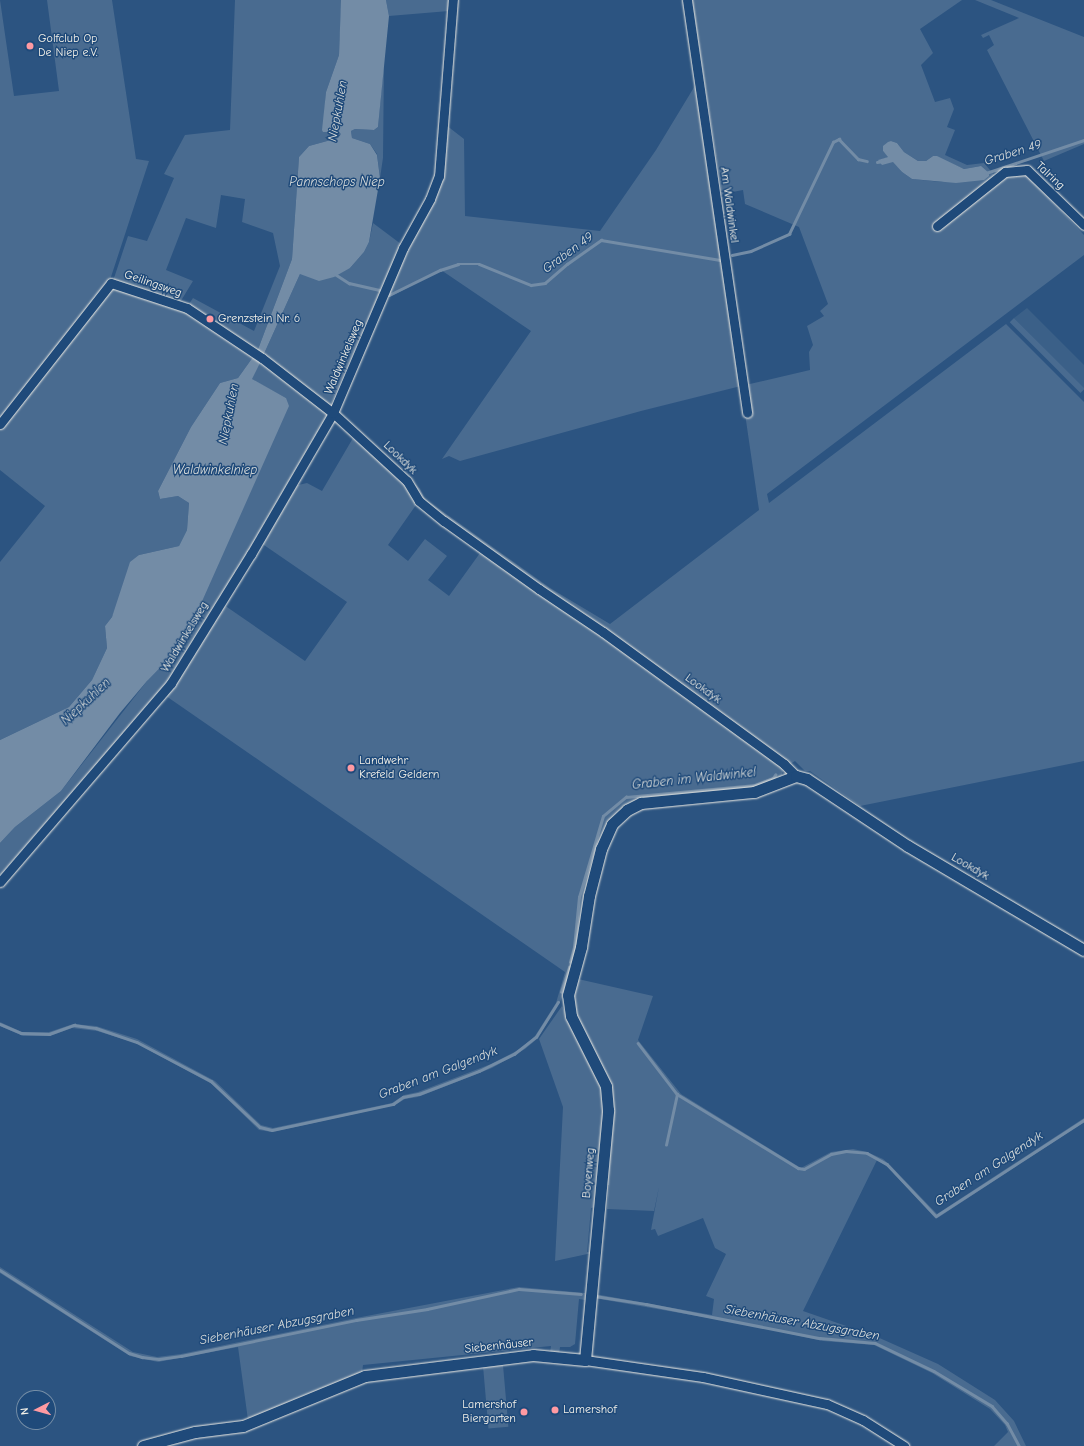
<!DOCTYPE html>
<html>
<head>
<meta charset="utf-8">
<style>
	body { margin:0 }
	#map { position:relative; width:1084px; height:1446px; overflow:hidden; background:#2c5481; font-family:"Comic Neue",sans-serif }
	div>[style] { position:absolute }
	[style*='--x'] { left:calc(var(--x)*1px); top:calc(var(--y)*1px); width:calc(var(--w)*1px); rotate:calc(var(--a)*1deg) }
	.built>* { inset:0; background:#3b6088 }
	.green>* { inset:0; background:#496b90; transform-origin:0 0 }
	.water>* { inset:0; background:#738ca6 }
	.stream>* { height:2.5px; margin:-1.25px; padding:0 1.25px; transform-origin:1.25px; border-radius:1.25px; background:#738ca6 }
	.roads { filter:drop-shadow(0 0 1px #f4f1e8) drop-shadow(0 0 1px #f4f1e8) }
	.minor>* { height:9px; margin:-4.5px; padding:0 4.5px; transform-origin:4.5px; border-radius:4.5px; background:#1f4a7a }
	.tertiary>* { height:11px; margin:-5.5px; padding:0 5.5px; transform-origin:5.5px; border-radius:5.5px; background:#1f4a7a }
	.dots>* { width:11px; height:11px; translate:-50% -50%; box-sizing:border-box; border:2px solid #1f4a7a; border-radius:50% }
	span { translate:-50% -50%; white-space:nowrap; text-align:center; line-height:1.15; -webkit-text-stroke:3px #1f4a7a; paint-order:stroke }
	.poi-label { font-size:12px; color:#f4f1e8 }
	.left { translate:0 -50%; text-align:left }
	.right { translate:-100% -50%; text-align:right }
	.street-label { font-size:12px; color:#f4f1e8 }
	.water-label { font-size:13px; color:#dadddb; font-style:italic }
	.north { position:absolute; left:16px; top:1390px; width:40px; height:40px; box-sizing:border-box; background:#1f4a7a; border:1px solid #748da6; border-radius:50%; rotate:264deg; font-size:11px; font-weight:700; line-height:16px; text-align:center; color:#f4f1e8 }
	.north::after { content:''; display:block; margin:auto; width:14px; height:18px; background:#ff9aa2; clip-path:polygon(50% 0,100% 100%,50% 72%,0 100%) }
</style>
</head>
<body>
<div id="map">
	<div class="built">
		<div style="clip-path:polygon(1027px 308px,1084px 365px,1084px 389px,1014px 318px)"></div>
	</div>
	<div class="green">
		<div style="clip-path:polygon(0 0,14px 96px,59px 91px,47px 0,112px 0,136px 159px,149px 161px,110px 280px,0 418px)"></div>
		<div style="clip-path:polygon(235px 0,341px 0,341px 9px,339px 55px,326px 92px,323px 132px,339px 132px,342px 134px,338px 138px,309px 146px,299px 157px,292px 259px,257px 352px,187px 307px,193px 298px,254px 331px,280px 266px,273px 233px,242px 222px,245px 199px,221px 195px,216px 228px,186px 218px,166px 270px,193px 281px,179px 304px,113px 281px,128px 236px,147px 241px,174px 178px,164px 174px,185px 135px,230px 130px)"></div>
		<div style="clip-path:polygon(386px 0,450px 0,449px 11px,389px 16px)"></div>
		<div style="clip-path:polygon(evenodd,692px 0,962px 0,920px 29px,933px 53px,921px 65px,935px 102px,950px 98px,954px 109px,947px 127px,955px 130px,945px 155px,967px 165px,984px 163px,995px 176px,1025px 173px,1084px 235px,1084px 255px,767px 494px,769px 503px,1006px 324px,1084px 402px,1084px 761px,860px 806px,810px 771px,805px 771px,795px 761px,787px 766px,543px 589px,424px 502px,402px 471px,420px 489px,425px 499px,550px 588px,610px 624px,759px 510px,741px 386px,641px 411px,460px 461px,449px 456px,442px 459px,531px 331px,441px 270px,390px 297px,386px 296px,438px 190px,446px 125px,464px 139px,465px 216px,600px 231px,656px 150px,696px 84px,741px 386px,810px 370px,809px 352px,813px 345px,807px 326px,824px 316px,820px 311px,828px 304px,799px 227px,745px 204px,743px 190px,722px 194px,692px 0,891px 141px,897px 143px,904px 152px,918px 161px,926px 161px,933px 156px,964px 169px,981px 166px,942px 182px,912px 179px,902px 172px,893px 161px,879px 160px,889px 157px,883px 151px,891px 141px)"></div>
		<div style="clip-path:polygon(975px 0,991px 0,1084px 37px,1084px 144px,1044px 161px,987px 50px,994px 45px,989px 35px,983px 38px,981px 35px,1019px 18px)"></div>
		<div style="clip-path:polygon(384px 62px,383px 158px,380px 178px,377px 154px,370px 144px,352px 138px,351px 131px,355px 129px,374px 130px,378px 127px)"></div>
		<div style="clip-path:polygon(373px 223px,401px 244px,331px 404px,326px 404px,263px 356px,300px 274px,350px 268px,364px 252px,369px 242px)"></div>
		<div style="clip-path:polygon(117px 287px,186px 311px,253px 357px,238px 378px,220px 383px,191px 427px,158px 491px,160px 499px,178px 496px,189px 503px,187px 530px,179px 546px,139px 555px,112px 617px,105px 626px,107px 648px,92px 680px,69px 707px,0 740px,0 562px,45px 506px,0 470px,0 430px,112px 288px)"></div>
		<div style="left:1014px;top:318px;width:100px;height:6px;rotate:45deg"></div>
		<div style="clip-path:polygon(261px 361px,322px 407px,328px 417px,175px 674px,0 875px,0 843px,15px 827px,61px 791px,147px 681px,286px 398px,251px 379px)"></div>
		<div style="clip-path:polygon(evenodd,353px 438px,405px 482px,417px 500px,780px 765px,783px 771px,781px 777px,762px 786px,653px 799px,614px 817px,567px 984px,560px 1002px,537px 1039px,525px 1049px,492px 1068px,418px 1097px,405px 1099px,395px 1105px,272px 1132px,259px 1130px,212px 1084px,136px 1043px,97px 1031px,72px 1028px,50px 1036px,23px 1036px,0 1026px,0 1022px,22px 1032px,49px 1032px,73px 1024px,96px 1026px,137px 1039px,215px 1081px,261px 1125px,273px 1128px,392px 1103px,404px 1095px,418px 1092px,491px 1064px,520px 1049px,535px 1036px,556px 1003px,565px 972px,166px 696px,174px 686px,224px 605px,305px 661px,347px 602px,261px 543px,294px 486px,307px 483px,322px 491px,353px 438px,416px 505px,480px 553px,449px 596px,428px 580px,447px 556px,425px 539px,408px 561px,388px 545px,416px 505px)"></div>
		<div style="clip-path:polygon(593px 895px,594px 898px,578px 979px,653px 996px,638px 1040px,681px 1094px,801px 1168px,831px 1152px,853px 1149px,867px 1152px,883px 1159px,890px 1165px,937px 1214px,1084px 1118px,1084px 1122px,936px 1219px,888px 1167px,877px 1160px,803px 1311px,875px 1336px,938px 1364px,995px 1400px,1014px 1421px,1026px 1446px,994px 1446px,1008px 1432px,1005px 1425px,990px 1409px,932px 1373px,874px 1345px,823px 1341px,749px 1325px,594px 1298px,595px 1294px,712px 1315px,714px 1299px,706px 1296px,726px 1254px,715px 1248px,703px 1218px,658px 1236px,655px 1229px,651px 1230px,659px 1187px,655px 1187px,659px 1187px,654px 1211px,607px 1209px,609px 1185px,605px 1185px,612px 1096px,576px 1017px,573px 993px)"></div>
		<div style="clip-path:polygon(562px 1006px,603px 1090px,604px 1109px,596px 1207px,591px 1208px,587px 1252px,592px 1253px,555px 1261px,563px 1107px,539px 1039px)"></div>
		<div style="clip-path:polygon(0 1267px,133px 1352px,157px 1357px,181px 1354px,356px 1318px,519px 1287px,585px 1293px,585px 1300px,579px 1299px,575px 1344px,570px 1347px,560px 1347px,559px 1354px,550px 1353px,551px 1346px,363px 1365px,362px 1373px,248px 1420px,238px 1347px,158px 1362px,130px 1356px,0 1273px)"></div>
		<div style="left:503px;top:1365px;width:62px;height:20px;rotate:85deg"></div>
	</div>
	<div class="water">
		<div style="clip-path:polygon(341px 0,386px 0,389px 16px,378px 127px,374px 130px,355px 129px,351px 131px,352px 138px,370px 144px,377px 155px,380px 178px,369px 242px,364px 252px,350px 268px,334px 277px,319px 281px,300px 274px,263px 356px,257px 352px,292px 259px,299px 157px,309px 146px,338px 138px,341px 134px,339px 132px,323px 132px,322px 130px,326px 92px,339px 55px)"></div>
		<div style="clip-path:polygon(891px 141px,897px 143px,904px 152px,918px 161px,926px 161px,933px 156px,937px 156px,964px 169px,981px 166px,989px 173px,989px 176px,984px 180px,956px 183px,912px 179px,902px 172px,893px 162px,882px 165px,878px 160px,888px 157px,883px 151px,883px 146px,888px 142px)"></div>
		<div style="clip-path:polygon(253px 357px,261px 361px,252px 379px,286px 398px,289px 406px,183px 644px,147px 681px,120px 713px,61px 791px,15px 827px,0 843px,0 740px,69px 707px,92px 680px,107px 648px,105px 626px,112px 617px,130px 562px,139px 555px,179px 546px,187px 530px,189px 503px,178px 496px,160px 499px,158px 491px,191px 427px,220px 383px,238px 378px)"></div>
	</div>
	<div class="stream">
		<div style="--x:877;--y:162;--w:6;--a:-9"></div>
		<div style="--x:986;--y:173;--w:103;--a:-18.6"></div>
		<div style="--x:732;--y:255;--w:19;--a:-12"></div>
		<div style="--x:751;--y:251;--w:42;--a:-24.1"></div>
		<div style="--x:789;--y:234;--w:102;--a:-64.4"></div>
		<div style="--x:833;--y:142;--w:7;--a:-27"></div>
		<div style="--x:839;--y:139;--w:28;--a:46"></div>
		<div style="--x:858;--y:159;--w:9;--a:13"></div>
		<div style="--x:335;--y:274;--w:17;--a:33"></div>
		<div style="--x:349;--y:283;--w:31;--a:13"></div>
		<div style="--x:389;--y:295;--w:57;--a:-26.1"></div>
		<div style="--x:440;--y:270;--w:19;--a:-18"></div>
		<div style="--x:458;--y:264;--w:21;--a:0"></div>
		<div style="--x:479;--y:264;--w:56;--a:22"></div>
		<div style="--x:531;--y:285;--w:14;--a:-8"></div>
		<div style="--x:545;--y:283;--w:29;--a:-41"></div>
		<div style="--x:567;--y:264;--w:42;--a:-35.2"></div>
		<div style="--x:601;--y:240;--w:122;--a:9.5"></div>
		<div style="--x:570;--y:962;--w:16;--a:-75"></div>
		<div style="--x:574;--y:947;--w:50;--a:-84.3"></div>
		<div style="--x:579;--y:897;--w:84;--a:-73.5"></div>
		<div style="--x:603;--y:816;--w:30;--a:-40"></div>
		<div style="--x:626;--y:797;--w:130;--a:-5.3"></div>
		<div style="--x:755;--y:785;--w:19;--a:-21"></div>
		<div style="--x:773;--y:778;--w:4;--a:-56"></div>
		<div style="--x:561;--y:992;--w:26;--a:-72"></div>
		<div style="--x:0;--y:1024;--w:23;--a:23"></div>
		<div style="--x:21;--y:1033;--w:28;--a:2"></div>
		<div style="--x:49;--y:1034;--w:27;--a:-20"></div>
		<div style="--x:74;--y:1025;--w:22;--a:8"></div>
		<div style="--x:96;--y:1028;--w:43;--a:18.9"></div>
		<div style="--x:137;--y:1042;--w:84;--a:27.8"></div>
		<div style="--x:211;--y:1081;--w:67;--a:43.2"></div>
		<div style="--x:260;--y:1127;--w:12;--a:14"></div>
		<div style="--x:272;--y:1130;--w:124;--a:-12.1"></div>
		<div style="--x:393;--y:1104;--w:12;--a:-35"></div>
		<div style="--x:403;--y:1097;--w:16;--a:-11"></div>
		<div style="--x:419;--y:1094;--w:64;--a:-21"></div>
		<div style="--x:479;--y:1071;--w:39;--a:-26"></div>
		<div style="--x:514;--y:1054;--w:28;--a:-38"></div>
		<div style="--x:536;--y:1037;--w:41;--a:-57.8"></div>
		<div style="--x:638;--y:1043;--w:64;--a:52.6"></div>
		<div style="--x:677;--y:1094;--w:142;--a:31.4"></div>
		<div style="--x:798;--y:1168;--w:6;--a:9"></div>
		<div style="--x:804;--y:1169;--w:31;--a:-29"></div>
		<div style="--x:831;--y:1154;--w:15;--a:-11"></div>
		<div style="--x:846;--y:1151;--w:21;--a:5"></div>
		<div style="--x:867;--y:1153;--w:23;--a:29"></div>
		<div style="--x:887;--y:1164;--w:71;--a:46.7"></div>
		<div style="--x:936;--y:1216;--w:176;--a:-33"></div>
		<div style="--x:666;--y:1145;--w:52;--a:-77.8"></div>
		<div style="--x:0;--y:1270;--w:153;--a:32.8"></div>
		<div style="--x:129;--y:1353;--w:14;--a:17"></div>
		<div style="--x:142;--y:1357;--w:17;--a:7"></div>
		<div style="--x:159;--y:1359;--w:22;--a:-8"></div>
		<div style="--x:181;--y:1356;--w:179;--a:-11.6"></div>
		<div style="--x:356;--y:1320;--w:72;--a:-8.8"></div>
		<div style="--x:427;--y:1309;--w:94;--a:-12.3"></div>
		<div style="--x:519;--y:1289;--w:62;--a:4.6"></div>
		<div style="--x:595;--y:1296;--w:52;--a:8.9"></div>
		<div style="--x:646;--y:1304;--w:177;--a:11.1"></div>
		<div style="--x:820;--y:1338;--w:55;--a:5.2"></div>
		<div style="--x:875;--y:1343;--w:65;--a:25.4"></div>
		<div style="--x:934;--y:1371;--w:68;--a:31.1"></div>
		<div style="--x:992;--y:1406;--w:23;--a:49"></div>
		<div style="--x:1007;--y:1423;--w:26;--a:62"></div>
	</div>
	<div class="roads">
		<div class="minor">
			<div style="--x:687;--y:0;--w:417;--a:81.7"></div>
			<div style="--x:937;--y:226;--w:87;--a:-38.5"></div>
			<div style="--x:1005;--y:172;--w:22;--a:-5"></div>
			<div style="--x:1027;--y:170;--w:79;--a:44"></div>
			<div style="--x:0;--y:424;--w:179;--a:-51.8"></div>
			<div style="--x:111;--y:283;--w:80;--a:18.2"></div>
			<div style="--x:187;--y:308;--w:90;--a:33.7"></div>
			<div style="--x:262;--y:358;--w:90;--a:37.8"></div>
			<div style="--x:333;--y:413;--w:100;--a:42.6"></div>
			<div style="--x:407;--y:481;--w:23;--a:59"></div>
			<div style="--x:419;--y:501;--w:32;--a:39"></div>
			<div style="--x:444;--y:521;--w:117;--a:35.6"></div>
			<div style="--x:539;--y:589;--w:77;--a:33.9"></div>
			<div style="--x:603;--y:632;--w:224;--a:36.1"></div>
			<div style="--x:784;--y:764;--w:17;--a:45"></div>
			<div style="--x:0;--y:882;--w:262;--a:-49.3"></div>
			<div style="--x:171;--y:683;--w:152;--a:-58.2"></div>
			<div style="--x:251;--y:554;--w:163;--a:-59.8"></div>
			<div style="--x:333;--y:413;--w:179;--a:-67"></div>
			<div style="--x:403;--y:248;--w:56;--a:-61.1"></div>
			<div style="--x:430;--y:199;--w:25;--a:-69"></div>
			<div style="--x:439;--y:176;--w:177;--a:-85.5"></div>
			<div style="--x:585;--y:1360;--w:119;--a:8.2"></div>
			<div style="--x:703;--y:1377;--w:127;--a:12.3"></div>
			<div style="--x:827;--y:1404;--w:39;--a:24"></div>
			<div style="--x:863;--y:1420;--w:49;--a:32.4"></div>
		</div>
		<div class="tertiary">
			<div style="--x:143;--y:1446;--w:54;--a:-15.1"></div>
			<div style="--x:195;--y:1432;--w:48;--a:-7.1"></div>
			<div style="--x:243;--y:1426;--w:132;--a:-22.3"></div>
			<div style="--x:365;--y:1376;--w:169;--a:-7.1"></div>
			<div style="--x:533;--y:1355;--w:52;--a:5.5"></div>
			<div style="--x:585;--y:1360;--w:251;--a:-84.7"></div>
			<div style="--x:608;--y:1110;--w:24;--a:-95"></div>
			<div style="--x:606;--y:1086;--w:78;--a:-116.6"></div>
			<div style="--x:571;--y:1016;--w:21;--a:-98"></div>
			<div style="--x:568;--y:995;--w:50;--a:-74.8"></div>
			<div style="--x:581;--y:947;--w:52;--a:-81.1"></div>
			<div style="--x:589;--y:896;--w:49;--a:-75.7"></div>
			<div style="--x:601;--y:849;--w:27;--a:-66"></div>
			<div style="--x:612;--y:824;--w:21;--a:-43"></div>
			<div style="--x:627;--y:810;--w:16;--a:-27"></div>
			<div style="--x:641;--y:803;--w:114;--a:-5.6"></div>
			<div style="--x:754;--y:792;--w:45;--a:-20.9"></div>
			<div style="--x:796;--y:776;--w:11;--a:15"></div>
			<div style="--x:807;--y:779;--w:121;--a:33.6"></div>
			<div style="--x:908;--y:846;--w:204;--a:30.6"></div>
		</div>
	</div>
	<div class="dots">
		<div style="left:30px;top:46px;background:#ff9aa2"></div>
		<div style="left:210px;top:319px;background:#ff9aa2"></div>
		<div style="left:351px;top:768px;background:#ff9aa2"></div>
		<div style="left:555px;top:1410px;background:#ff9aa2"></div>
		<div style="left:524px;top:1412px;background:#ff9aa2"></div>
	</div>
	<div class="poi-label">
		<span class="left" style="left:38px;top:46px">Golfclub Op<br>De Niep e.V.</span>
		<span class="left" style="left:218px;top:319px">Grenzstein Nr. 6</span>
		<span class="left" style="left:359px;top:768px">Landwehr<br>Krefeld Geldern</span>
		<span class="right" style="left:516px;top:1412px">Lamershof<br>Biergarten</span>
		<span class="left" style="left:563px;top:1410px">Lamershof</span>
	</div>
	<div class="street-label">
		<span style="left:1050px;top:176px;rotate:43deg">Talring</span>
		<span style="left:729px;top:205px;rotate:82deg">Am Waldwinkel</span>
		<span style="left:153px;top:284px;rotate:19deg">Geilingsweg</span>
		<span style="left:344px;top:357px;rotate:-67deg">Waldwinkelsweg</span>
		<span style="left:400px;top:458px;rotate:44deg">Lookdyk</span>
		<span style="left:185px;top:637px;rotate:-59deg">Waldwinkelsweg</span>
		<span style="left:703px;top:689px;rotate:36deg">Lookdyk</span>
		<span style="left:970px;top:867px;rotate:30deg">Lookdyk</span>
		<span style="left:589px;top:1173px;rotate:-85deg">Boyenweg</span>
		<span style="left:499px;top:1346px;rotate:-6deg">Siebenhäuser</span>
	</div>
	<div class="water-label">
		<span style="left:338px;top:111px;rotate:-80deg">Niepkuhlen</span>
		<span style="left:1013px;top:153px;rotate:-17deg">Graben 49</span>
		<span style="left:337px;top:182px">Pannschops Niep</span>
		<span style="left:568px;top:253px;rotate:-36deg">Graben 49</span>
		<span style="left:229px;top:414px;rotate:-79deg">Niepkuhlen</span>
		<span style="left:215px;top:470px">Waldwinkelniep</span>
		<span style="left:86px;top:702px;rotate:-43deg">Niepkuhlen</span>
		<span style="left:694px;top:779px;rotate:-6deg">Graben im Waldwinkel</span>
		<span style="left:438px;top:1073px;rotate:-21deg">Graben am Galgendyk</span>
		<span style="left:989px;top:1169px;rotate:-33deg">Graben am Galgendyk</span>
		<span style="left:802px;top:1323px;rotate:10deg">Siebenhäuser Abzugsgraben</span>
		<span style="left:277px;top:1326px;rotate:-11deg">Siebenhäuser Abzugsgraben</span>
	</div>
	<div class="north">N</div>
</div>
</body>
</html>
